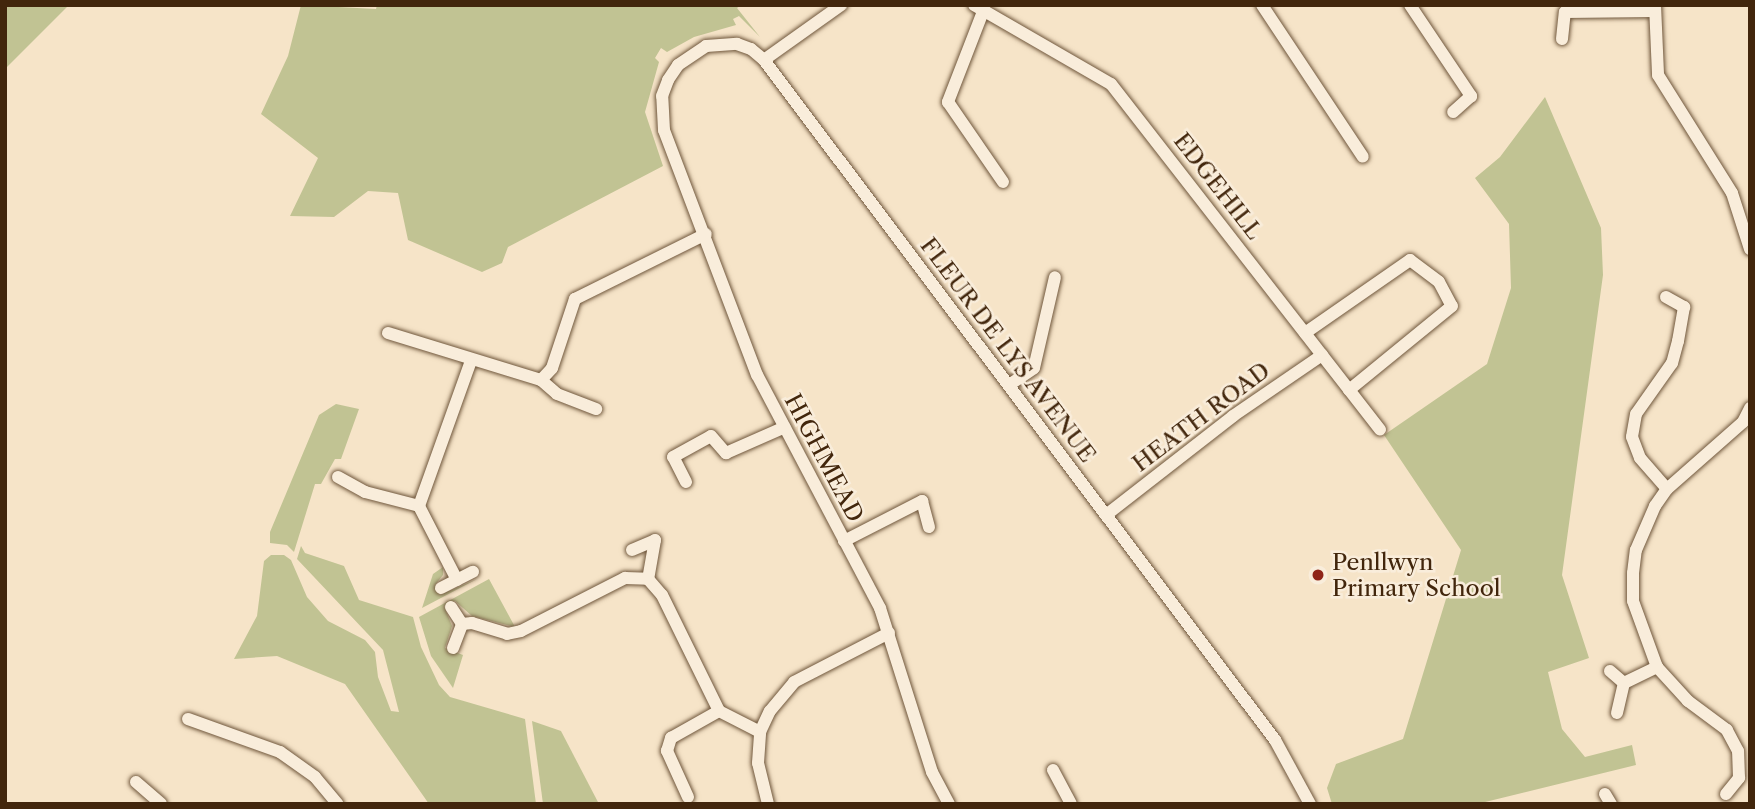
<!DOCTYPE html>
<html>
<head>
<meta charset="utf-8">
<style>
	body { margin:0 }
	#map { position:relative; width:1755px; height:809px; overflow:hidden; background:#f6e4c8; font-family:"Libre Caslon Text",serif }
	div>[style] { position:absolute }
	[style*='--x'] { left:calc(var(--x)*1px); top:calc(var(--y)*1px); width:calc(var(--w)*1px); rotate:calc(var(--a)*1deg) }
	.green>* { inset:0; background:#c1c393 }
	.roads { filter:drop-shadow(0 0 2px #6f563b) drop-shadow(0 0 2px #6f563b) }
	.street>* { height:12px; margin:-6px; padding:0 6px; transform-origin:6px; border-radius:6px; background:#f9eddb }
	.dots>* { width:19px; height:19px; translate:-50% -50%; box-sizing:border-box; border:4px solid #f9eddb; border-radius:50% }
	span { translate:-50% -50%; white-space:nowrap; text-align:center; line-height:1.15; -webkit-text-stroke:5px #f9eddb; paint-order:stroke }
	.street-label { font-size:23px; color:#42260c }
	.poi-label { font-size:23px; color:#42260c }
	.left { translate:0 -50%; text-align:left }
	.frame { position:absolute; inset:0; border:7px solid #42260c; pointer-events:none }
</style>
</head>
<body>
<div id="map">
	<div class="green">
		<div style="clip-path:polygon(5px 5px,69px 5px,5px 69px)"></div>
		<div style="clip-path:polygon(301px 5px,376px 9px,377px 5px,741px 5px,737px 8px,760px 37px,739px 16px,733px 19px,736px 25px,694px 37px,667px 52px,661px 48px,655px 58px,659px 62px,645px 112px,663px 166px,508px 247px,502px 263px,482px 272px,408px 240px,398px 193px,368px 191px,334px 217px,290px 216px,318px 158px,261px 114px,288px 56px)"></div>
		<div style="clip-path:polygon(1545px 97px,1601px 228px,1603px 275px,1562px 575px,1589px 658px,1548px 672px,1562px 729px,1585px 757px,1632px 745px,1636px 765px,1477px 804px,1332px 804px,1327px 788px,1336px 764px,1403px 739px,1461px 550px,1384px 435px,1487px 364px,1511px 288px,1509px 224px,1475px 178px,1500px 157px)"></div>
		<div style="clip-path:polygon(336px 404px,359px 409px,341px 459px,335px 459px,321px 484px,315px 484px,294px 552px,287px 545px,270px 543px,270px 532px,319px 415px)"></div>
		<div style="clip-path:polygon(301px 546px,305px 553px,344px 566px,359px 600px,413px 617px,421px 647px,439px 685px,450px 697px,525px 719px,536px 804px,429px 804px,345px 684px,277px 656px,234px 659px,257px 616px,264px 561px,271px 555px,284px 555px,291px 560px,307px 597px,328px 621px,365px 640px,375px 652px,378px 677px,391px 711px,399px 712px,383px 650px,297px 559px)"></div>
		<div style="clip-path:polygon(443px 567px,443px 575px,435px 585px,440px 595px,477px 579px,422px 608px,433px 574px)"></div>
		<div style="clip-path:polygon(489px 579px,515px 627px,472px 616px,455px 601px,444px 606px,452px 626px,445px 648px,463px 655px,453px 688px,431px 656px,419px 617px)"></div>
		<div style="clip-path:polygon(532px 721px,561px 731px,599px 804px,543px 804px)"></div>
	</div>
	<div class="roads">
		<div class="street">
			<div style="--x:974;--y:5;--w:158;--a:30"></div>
			<div style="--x:1111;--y:84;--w:438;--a:52.1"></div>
			<div style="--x:1262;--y:5;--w:182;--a:56.4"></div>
			<div style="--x:1410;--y:5;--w:110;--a:56.2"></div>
			<div style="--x:1471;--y:96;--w:24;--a:138"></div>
			<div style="--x:1655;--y:5;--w:70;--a:87.5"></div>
			<div style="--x:1658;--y:75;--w:139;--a:57.9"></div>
			<div style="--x:1732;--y:193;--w:59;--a:72.2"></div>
			<div style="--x:984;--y:9;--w:100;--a:111.2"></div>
			<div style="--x:948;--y:102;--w:97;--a:55.5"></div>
			<div style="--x:1562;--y:39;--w:27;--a:-84"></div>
			<div style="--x:1565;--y:12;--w:89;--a:-0.6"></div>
			<div style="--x:764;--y:60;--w:95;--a:-35.5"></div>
			<div style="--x:1666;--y:297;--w:21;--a:29"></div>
			<div style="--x:1684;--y:307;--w:35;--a:100"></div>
			<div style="--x:1678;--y:341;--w:23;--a:105"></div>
			<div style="--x:1672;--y:363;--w:62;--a:125.2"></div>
			<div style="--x:1636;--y:414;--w:23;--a:100"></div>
			<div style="--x:1632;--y:437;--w:22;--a:69"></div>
			<div style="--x:1640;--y:458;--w:41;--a:48.9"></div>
			<div style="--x:388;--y:333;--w:160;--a:17.1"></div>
			<div style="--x:541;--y:380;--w:16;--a:-47"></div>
			<div style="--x:552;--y:368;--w:73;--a:-71.6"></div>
			<div style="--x:575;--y:299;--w:146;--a:-26.4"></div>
			<div style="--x:1305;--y:333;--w:128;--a:-34.8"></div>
			<div style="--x:1410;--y:260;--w:36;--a:37"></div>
			<div style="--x:1439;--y:282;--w:27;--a:62"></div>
			<div style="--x:1452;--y:306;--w:133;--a:140.8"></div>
			<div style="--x:541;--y:380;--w:21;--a:41"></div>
			<div style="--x:557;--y:394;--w:42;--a:21"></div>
			<div style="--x:1009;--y:385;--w:30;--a:-34"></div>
			<div style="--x:1034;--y:368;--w:93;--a:-77"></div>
			<div style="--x:338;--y:477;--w:31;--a:29"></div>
			<div style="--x:365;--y:492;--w:56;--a:14.5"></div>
			<div style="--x:686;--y:482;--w:28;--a:-117"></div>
			<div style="--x:673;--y:457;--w:43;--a:-28.9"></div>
			<div style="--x:711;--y:436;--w:23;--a:49"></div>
			<div style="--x:726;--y:453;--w:64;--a:-23.8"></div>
			<div style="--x:1106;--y:515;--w:161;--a:-37.9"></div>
			<div style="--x:1233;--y:416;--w:108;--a:-34.4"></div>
			<div style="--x:844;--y:541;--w:88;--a:-27.1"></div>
			<div style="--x:922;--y:501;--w:27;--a:75"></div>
			<div style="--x:632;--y:550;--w:25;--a:-23"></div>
			<div style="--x:655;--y:540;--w:40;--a:100"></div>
			<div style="--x:457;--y:580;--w:83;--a:-117.2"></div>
			<div style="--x:419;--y:506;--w:154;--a:-70.3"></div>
			<div style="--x:441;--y:588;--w:36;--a:-27"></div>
			<div style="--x:451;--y:607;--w:20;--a:57"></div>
			<div style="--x:462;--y:624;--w:10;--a:-6"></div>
			<div style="--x:472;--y:623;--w:37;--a:17"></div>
			<div style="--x:507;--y:634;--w:14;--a:-12"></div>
			<div style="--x:521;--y:631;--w:117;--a:-27"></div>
			<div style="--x:625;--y:578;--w:23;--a:2"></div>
			<div style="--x:648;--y:579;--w:21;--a:49"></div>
			<div style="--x:662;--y:595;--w:129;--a:63.8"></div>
			<div style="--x:719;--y:711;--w:46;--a:27.1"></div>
			<div style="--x:453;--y:648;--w:26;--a:-69"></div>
			<div style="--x:1610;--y:671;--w:18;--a:41"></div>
			<div style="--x:1617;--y:713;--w:31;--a:-77"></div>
			<div style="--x:1624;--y:683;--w:37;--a:-26"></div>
			<div style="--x:188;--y:719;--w:98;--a:19.7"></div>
			<div style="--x:280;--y:752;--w:43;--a:35.5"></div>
			<div style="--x:315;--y:777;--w:35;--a:50"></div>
			<div style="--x:1053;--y:770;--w:38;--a:62"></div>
			<div style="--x:136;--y:782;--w:33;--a:41"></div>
			<div style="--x:1605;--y:794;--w:12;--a:59"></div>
			<div style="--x:1726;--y:794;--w:21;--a:-51"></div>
			<div style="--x:1739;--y:778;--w:27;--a:-92"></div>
			<div style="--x:1738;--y:751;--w:24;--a:-118"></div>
			<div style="--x:1727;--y:730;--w:49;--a:-143.4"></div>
			<div style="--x:1688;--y:701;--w:46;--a:-132.4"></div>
			<div style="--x:1657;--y:667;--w:70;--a:-110"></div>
			<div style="--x:1633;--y:601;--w:28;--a:-90"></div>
			<div style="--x:1633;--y:573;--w:23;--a:-83"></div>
			<div style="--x:1636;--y:550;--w:48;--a:-66.6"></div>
			<div style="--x:1655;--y:506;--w:21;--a:-55"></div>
			<div style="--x:1667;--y:489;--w:101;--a:-41.4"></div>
			<div style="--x:1743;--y:422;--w:16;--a:-63"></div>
			<div style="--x:688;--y:797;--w:51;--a:-114.5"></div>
			<div style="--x:667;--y:751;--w:14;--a:-73"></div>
			<div style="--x:671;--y:738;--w:55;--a:-29.4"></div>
			<div style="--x:768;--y:804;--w:42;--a:-103.7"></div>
			<div style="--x:758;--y:763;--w:31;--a:-86"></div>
			<div style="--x:760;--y:732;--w:23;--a:-65"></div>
			<div style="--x:770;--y:711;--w:38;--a:-50"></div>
			<div style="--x:794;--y:682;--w:107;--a:-27.3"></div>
			<div style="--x:949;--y:804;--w:36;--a:-118"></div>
			<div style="--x:932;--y:772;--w:172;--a:-107.6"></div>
			<div style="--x:880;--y:608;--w:263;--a:-117.8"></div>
			<div style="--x:757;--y:375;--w:262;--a:-110.8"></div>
			<div style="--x:664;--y:130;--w:34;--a:-93"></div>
			<div style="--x:662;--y:96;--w:17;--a:-69"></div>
			<div style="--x:668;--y:80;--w:18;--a:-56"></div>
			<div style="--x:678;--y:65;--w:34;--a:-34"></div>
			<div style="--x:706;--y:46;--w:31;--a:-4"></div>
			<div style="--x:737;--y:44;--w:15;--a:20"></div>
			<div style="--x:751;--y:49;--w:17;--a:40"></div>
			<div style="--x:764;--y:60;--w:851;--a:53.08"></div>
			<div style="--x:1275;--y:740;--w:73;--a:61.3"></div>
		</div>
	</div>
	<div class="dots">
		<div style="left:1318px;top:575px;background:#8f2418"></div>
	</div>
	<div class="street-label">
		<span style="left:1218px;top:186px;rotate:52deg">EDGEHILL</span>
		<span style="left:1008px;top:350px;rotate:53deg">FLEUR DE LYS AVENUE</span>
		<span style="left:1201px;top:417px;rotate:-37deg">HEATH ROAD</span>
		<span style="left:824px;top:458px;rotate:62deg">HIGHMEAD</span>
	</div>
	<div class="poi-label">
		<span class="left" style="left:1332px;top:575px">Penllwyn<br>Primary School</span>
	</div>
	<div class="frame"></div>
</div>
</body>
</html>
